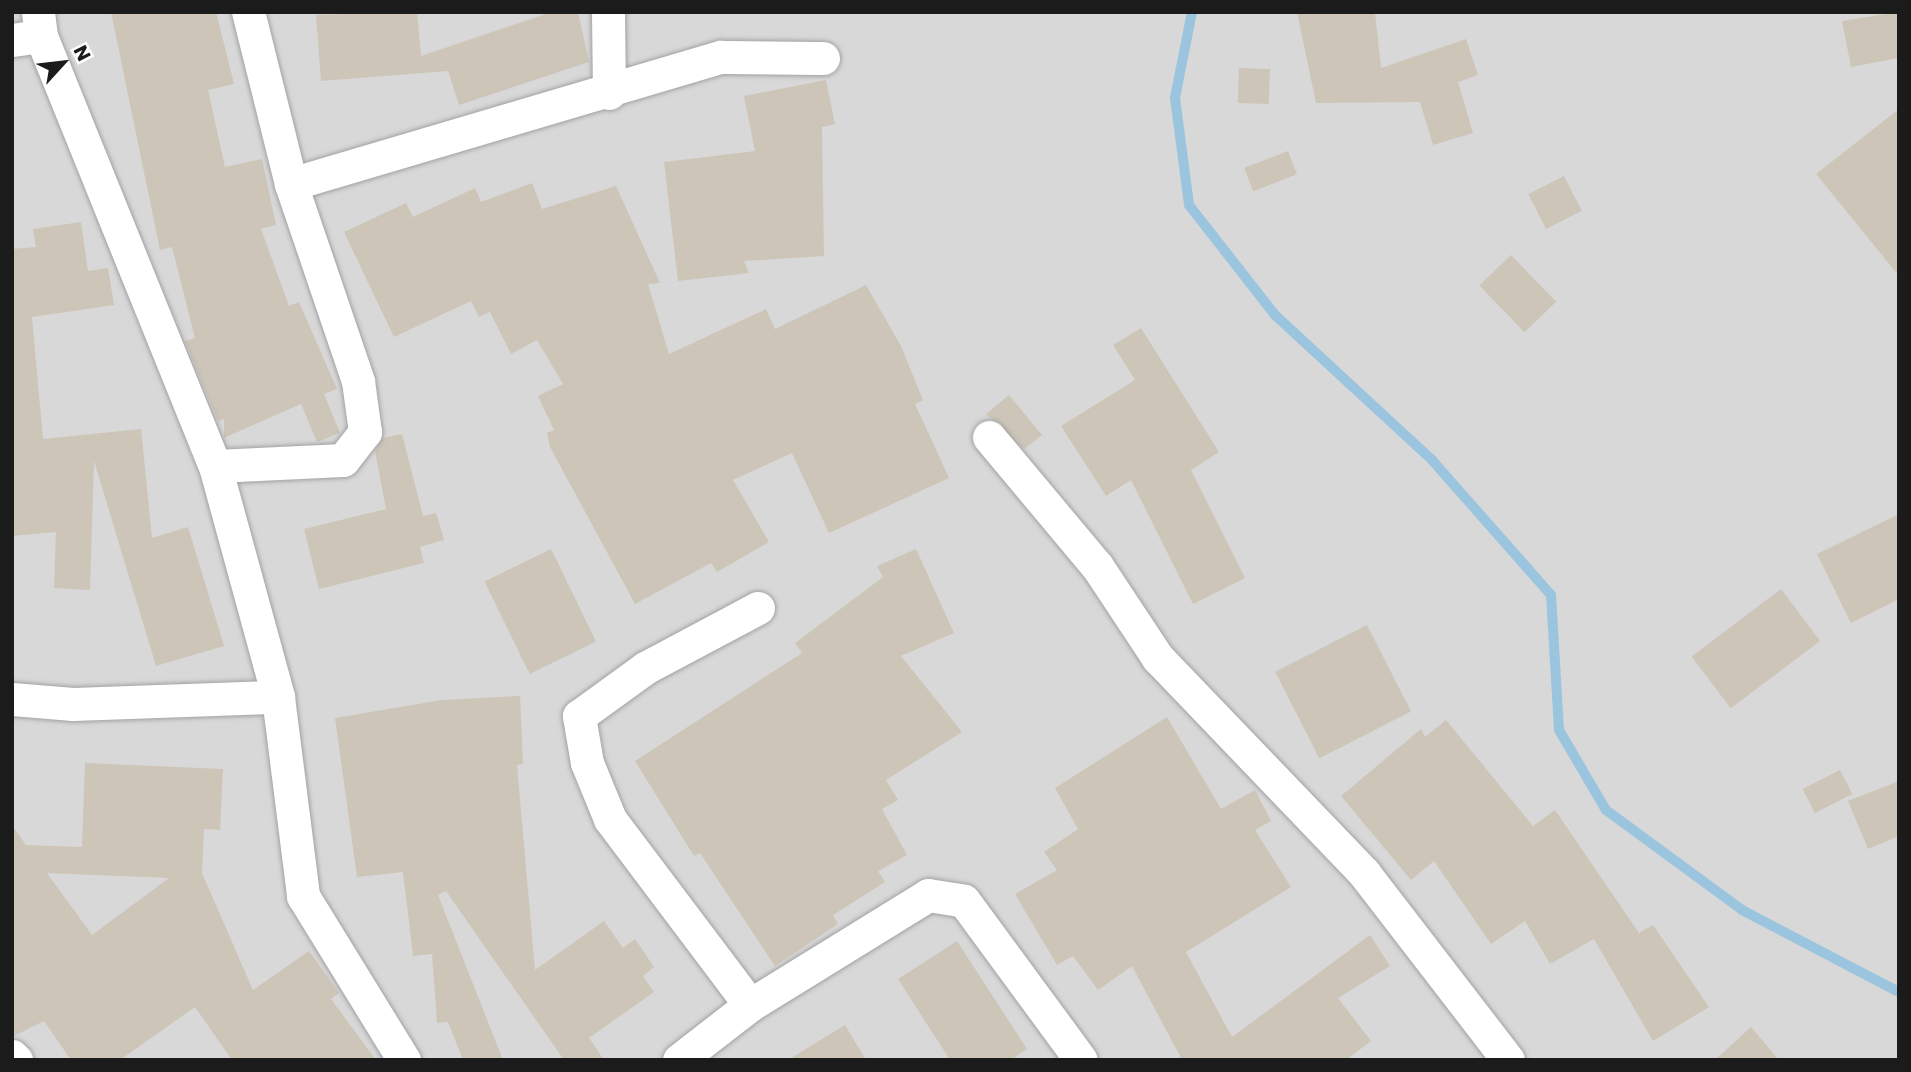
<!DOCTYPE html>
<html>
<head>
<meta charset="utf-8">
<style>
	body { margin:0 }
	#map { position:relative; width:1911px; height:1072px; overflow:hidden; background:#eeebdf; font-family:Poppins,sans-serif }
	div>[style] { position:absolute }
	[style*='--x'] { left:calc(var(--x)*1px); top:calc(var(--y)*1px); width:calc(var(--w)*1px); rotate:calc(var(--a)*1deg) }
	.residential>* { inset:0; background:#d9d8d8; transform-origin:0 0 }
	.stream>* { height:10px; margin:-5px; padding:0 5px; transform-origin:5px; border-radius:5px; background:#9bc5df }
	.building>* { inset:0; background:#cdc5b8; transform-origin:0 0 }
	.roads { filter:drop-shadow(0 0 2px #a2a2a2) drop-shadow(0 0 2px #a2a2a2) }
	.street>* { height:33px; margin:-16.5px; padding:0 16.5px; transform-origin:16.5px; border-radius:16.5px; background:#fff }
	span { translate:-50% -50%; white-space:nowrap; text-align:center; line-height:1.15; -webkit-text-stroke:6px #fff; paint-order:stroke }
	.frame { position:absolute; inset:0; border:14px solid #1b1b1b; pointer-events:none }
	.north { position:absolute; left:28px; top:28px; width:70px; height:70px; -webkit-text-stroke:5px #fff; paint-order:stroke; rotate:63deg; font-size:19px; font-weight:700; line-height:28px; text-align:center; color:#1b1b1b }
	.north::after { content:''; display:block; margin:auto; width:24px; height:32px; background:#1b1b1b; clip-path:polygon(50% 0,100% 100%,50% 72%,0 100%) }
</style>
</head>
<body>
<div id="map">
	<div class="residential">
		<div style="left:12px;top:12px;width:1887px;height:1048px"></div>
	</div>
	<div class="stream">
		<div style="--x:1192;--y:12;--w:88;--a:101.2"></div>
		<div style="--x:1175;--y:98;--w:108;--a:82.5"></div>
		<div style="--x:1189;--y:205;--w:140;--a:52"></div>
		<div style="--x:1275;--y:315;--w:214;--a:42.7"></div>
		<div style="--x:1432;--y:460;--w:180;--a:48.6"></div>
		<div style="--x:1551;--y:595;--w:135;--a:86.6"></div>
		<div style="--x:1559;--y:730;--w:93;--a:59.6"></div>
		<div style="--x:1606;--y:810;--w:169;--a:36.3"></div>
		<div style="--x:1742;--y:910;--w:177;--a:27.6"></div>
	</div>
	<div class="building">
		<div style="clip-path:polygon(111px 12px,216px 12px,234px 84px,208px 90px,225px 167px,262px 159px,276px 225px,261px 229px,289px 306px,299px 302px,337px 389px,324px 394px,340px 433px,317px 442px,301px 404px,224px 438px,224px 419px,218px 421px,185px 341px,195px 338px,172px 247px,160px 250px)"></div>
		<div style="clip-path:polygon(417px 12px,421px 56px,552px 12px,578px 12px,589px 62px,459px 105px,448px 71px,321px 81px,316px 15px)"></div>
		<div style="clip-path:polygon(1297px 12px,1375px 12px,1381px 68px,1466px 39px,1478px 75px,1458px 82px,1473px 133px,1433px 145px,1420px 102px,1316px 103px)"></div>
		<div style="clip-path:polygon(1899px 12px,1899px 58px,1851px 67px,1842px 21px)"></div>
		<div style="left:1239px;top:68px;width:31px;height:35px;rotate:2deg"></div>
		<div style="clip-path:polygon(826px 80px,835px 124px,822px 127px,824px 256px,744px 261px,749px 273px,678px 281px,664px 162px,755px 151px,744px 96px)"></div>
		<div style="clip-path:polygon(1899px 109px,1899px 276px,1816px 174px)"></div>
		<div style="left:1288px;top:151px;width:25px;height:47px;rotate:69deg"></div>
		<div style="left:1564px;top:176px;width:39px;height:40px;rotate:63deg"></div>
		<div style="clip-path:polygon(532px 183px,542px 209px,616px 186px,660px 283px,648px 284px,669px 354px,766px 309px,775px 329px,866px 285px,901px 346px,923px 400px,915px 404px,949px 478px,829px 533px,792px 453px,733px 480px,769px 542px,717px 572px,711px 563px,635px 604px,550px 447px,547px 433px,554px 430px,538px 396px,563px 384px,537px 340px,511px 354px,490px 312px,479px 317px,471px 301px,394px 337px,344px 232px,406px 203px,413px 217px,475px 188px,481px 202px)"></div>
		<div style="clip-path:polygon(81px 222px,88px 271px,108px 268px,114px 305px,32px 317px,43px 439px,141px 429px,152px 538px,188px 527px,224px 646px,156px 666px,94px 461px,90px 590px,54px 588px,56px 532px,12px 536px,12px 249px,36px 247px,33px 229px)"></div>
		<div style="left:1511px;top:255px;width:65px;height:44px;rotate:46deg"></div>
		<div style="clip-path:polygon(1141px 328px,1219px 452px,1191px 470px,1245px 578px,1193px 604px,1131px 480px,1106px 496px,1061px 426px,1135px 380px,1113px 345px)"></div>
		<div style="clip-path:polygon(1009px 395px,1042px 435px,1024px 449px,986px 414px)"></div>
		<div style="clip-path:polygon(402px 434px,423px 516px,436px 513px,444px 540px,420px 547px,424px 563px,319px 589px,304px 529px,386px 509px,375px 451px,383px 438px)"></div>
		<div style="clip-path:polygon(1899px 514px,1899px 599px,1851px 623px,1817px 554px)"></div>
		<div style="left:551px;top:549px;width:103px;height:74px;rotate:64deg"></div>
		<div style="clip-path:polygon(916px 549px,954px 633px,901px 656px,962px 732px,886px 780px,898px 800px,882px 809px,907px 855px,878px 871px,885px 882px,833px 915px,838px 924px,775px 966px,700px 853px,694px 856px,635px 761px,802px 653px,795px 643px,883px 577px,877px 566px)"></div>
		<div style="left:1781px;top:589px;width:65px;height:112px;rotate:53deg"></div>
		<div style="left:1367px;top:625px;width:97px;height:103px;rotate:63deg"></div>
		<div style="clip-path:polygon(520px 696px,523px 764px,517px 765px,535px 970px,604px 921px,623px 948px,635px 939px,654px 967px,643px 976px,654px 992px,589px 1038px,604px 1060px,564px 1060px,446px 891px,438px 895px,503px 1060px,463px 1060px,448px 1022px,437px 1023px,432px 954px,413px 956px,403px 872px,357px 877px,335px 718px,442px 700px)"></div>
		<div style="clip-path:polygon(1167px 717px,1221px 809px,1255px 790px,1271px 821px,1255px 830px,1291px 887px,1186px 952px,1232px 1037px,1370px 935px,1390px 966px,1338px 998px,1371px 1041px,1346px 1060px,1182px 1060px,1132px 966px,1098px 990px,1073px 956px,1057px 965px,1015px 894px,1057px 870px,1044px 852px,1078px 829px,1055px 788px)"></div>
		<div style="clip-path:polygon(1446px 720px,1533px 826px,1555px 810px,1639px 933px,1653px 925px,1709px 1007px,1653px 1041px,1594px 939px,1550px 964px,1525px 921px,1491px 944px,1434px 861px,1411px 880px,1341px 796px,1421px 729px,1425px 737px)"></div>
		<div style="clip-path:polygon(evenodd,85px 763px,223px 769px,220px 830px,204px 829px,202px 873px,253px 990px,309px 951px,339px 993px,331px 999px,376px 1060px,232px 1060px,195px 1007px,120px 1060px,71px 1060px,44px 1021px,12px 1037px,12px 825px,26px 845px,82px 847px,85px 763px,47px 873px,169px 878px,92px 935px,47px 873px)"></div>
		<div style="left:1840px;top:770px;width:27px;height:42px;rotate:63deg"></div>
		<div style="clip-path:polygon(1899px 781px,1899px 836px,1868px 849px,1848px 801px)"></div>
		<div style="clip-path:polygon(957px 941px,1027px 1049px,1011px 1060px,950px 1060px,898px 979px)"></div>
		<div style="clip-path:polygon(845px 1025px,866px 1060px,788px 1060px)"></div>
		<div style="clip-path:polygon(1751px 1027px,1779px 1060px,1715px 1060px)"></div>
	</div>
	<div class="roads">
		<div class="street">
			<div style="--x:38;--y:12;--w:24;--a:83"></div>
			<div style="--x:41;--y:36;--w:464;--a:68"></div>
			<div style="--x:215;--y:466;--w:239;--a:74.7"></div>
			<div style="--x:278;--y:697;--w:201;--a:82.8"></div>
			<div style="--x:303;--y:896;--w:193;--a:58.4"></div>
			<div style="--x:608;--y:12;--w:81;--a:89.3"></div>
			<div style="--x:12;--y:40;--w:29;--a:-8"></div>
			<div style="--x:291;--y:184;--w:448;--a:-16.5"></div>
			<div style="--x:721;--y:57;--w:102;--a:0.6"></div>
			<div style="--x:989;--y:437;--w:168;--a:50.1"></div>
			<div style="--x:1097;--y:566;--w:110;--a:56.5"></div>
			<div style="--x:1158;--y:658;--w:298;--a:46.2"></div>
			<div style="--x:1364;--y:873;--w:236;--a:52.4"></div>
			<div style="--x:215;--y:466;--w:128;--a:-2.7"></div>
			<div style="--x:343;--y:460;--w:36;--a:-52"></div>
			<div style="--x:365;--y:432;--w:51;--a:-97.8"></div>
			<div style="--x:358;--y:381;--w:208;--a:-108.8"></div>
			<div style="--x:291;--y:184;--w:177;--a:-104"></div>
			<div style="--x:12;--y:699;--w:61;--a:4.7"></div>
			<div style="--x:73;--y:704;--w:205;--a:-2"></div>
			<div style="--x:750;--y:1005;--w:233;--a:-127"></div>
			<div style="--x:610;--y:819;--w:61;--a:-112.3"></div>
			<div style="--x:587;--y:763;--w:48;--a:-99.7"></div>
			<div style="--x:579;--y:716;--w:82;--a:-36"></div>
			<div style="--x:645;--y:668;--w:128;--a:-28"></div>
			<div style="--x:12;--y:1056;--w:6;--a:45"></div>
			<div style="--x:679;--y:1060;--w:90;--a:-37.8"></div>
			<div style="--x:750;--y:1005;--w:209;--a:-31.7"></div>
			<div style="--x:928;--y:895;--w:36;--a:9"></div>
			<div style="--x:964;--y:901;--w:197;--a:53.7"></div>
		</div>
	</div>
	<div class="frame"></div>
	<div class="north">N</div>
</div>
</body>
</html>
